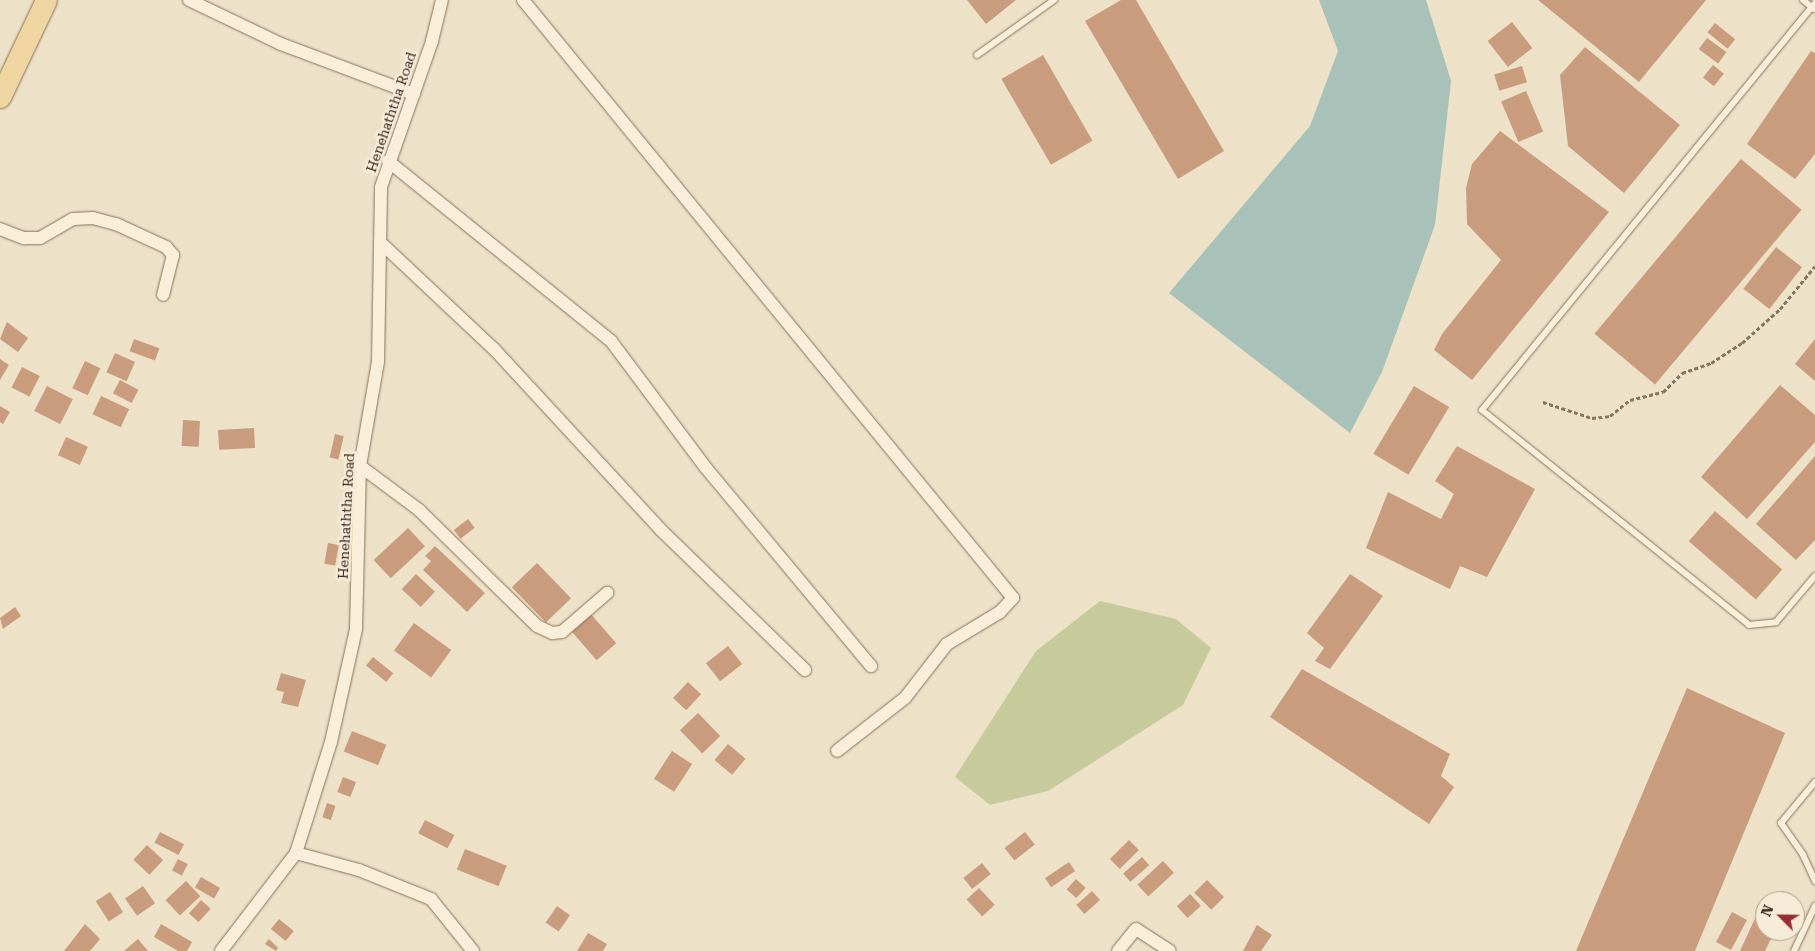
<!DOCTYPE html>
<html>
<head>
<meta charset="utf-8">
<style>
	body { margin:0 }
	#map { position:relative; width:1815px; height:951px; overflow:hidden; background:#ede1c7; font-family:"Roboto Serif",serif }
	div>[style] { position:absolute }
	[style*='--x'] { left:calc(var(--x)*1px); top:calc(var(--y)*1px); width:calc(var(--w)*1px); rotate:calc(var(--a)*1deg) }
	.green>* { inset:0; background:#c7cb9b }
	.water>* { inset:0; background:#a8c1b9 }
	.building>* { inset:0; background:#ca9c7e; transform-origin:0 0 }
	.path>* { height:2.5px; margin-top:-1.25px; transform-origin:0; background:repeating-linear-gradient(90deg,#88735d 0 4px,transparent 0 6.5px) }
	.roads { filter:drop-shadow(0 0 1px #88735d) drop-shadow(0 0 1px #88735d) }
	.lane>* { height:6px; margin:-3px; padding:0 3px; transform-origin:3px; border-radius:3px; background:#f8eeda }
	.street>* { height:12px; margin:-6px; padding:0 6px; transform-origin:6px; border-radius:6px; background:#f8eeda }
	.primary>* { height:21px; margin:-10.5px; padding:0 10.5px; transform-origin:10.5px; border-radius:10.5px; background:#efd5a0 }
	span { translate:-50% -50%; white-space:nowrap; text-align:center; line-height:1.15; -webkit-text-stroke:5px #f5ebd6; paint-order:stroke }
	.street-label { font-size:14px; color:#392b20 }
	.north { position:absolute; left:1755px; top:891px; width:50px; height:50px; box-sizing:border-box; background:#f5ebd6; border:1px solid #aa9e8d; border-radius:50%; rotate:293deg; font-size:14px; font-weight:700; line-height:20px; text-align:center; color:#392b20 }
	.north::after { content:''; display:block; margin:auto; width:18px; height:22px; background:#962e31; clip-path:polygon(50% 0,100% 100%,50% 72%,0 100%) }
</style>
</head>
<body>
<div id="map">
	<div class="green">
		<div style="clip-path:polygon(1100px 601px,1176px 619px,1211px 648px,1183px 705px,1048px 791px,990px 805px,955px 777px,1036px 651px)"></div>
	</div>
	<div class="water">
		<div style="clip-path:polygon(1319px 0,1426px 0,1451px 81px,1435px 225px,1382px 372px,1350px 433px,1169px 293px,1310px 126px,1338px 51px)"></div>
	</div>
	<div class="building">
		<div style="clip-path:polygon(967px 0,1016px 0,986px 24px)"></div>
		<div style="clip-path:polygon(1121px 0,1136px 0,1224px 151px,1178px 179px,1085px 21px)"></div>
		<div style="clip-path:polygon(1538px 0,1706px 0,1639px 82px)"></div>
		<div style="left:1512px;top:22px;width:33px;height:31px;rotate:52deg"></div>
		<div style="left:1715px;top:23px;width:26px;height:12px;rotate:39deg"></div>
		<div style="left:1707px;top:38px;width:24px;height:14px;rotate:36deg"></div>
		<div style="clip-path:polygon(1585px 47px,1680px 125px,1624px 193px,1568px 146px,1560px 75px)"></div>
		<div style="clip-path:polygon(1811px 51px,1815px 53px,1815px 154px,1795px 179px,1747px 144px)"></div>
		<div style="left:1043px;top:55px;width:99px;height:48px;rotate:60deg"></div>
		<div style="left:1713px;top:65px;width:14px;height:16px;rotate:39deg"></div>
		<div style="left:1522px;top:66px;width:17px;height:29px;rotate:73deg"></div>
		<div style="left:1526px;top:91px;width:44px;height:27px;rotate:67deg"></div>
		<div style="clip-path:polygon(1500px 131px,1609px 212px,1472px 380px,1434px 350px,1442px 334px,1501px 260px,1467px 224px,1466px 188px,1472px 164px)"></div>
		<div style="left:1741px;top:159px;width:79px;height:228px;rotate:40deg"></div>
		<div style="left:1776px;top:247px;width:33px;height:53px;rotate:38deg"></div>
		<div style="clip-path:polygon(7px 322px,28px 338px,18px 352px,0 339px)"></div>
		<div style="left:134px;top:339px;width:27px;height:13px;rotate:20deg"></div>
		<div style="clip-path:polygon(1815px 339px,1815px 381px,1795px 364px)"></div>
		<div style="left:115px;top:353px;width:22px;height:21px;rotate:24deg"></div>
		<div style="clip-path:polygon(0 359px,9px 365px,0 380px)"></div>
		<div style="left:85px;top:361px;width:17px;height:30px;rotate:25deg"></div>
		<div style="left:22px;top:367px;width:20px;height:23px;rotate:27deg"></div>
		<div style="left:120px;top:380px;width:21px;height:15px;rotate:28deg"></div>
		<div style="clip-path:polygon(1780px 385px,1815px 415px,1815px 442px,1747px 519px,1701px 477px)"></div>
		<div style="left:47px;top:386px;width:29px;height:28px;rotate:27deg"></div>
		<div style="left:1414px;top:386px;width:41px;height:79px;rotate:31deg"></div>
		<div style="left:101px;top:396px;width:31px;height:20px;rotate:25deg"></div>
		<div style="clip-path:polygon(0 406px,10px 412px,3px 424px,0 422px)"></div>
		<div style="left:183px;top:420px;width:17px;height:26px;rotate:3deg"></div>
		<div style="left:254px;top:428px;width:20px;height:36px;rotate:87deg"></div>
		<div style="left:335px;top:434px;width:9px;height:24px;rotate:13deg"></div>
		<div style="left:66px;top:437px;width:24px;height:20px;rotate:24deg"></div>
		<div style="clip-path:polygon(1457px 446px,1535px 489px,1487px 577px,1460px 566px,1450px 589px,1366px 548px,1388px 492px,1441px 519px,1454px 494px,1435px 481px)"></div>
		<div style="clip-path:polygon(1815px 456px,1815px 540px,1796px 560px,1756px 524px)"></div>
		<div style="left:1715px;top:511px;width:89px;height:40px;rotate:41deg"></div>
		<div style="left:468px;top:519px;width:11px;height:18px;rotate:52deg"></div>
		<div style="left:408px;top:528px;width:25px;height:47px;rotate:47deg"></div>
		<div style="left:328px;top:543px;width:11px;height:21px;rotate:10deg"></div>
		<div style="clip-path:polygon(435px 546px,485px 593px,467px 612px,423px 570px,431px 561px,425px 556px)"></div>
		<div style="left:537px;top:563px;width:49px;height:35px;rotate:46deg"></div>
		<div style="left:416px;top:574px;width:26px;height:21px;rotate:43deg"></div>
		<div style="clip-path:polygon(1350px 574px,1383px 596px,1330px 669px,1315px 661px,1324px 648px,1307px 633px)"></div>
		<div style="clip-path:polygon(15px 607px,21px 616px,3px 629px,0 618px)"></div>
		<div style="left:590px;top:613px;width:40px;height:26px;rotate:49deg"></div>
		<div style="left:414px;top:623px;width:46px;height:34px;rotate:36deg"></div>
		<div style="left:728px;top:646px;width:23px;height:28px;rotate:52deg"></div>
		<div style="left:373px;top:657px;width:26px;height:11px;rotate:39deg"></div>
		<div style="clip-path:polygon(1302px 669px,1450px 754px,1441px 776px,1454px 787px,1429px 824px,1270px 717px)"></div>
		<div style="clip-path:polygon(281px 673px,306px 680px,298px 707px,281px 703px,284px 692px,276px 690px)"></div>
		<div style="left:688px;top:682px;width:18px;height:22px;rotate:43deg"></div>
		<div style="clip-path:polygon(1687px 688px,1785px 733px,1695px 951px,1576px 951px)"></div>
		<div style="left:698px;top:713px;width:32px;height:25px;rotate:46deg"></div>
		<div style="left:352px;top:731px;width:37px;height:22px;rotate:22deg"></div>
		<div style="left:728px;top:744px;width:23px;height:21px;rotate:40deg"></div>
		<div style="left:672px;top:751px;width:24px;height:33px;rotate:33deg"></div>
		<div style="left:343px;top:777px;width:14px;height:16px;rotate:21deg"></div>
		<div style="left:327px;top:803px;width:9px;height:15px;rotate:18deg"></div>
		<div style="left:425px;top:820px;width:33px;height:15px;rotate:27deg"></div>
		<div style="left:160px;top:832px;width:27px;height:12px;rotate:27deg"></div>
		<div style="left:1025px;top:832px;width:16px;height:26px;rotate:52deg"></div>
		<div style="left:1129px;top:840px;width:14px;height:27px;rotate:45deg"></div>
		<div style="left:147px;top:845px;width:22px;height:20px;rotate:43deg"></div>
		<div style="left:465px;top:849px;width:45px;height:22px;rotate:22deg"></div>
		<div style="left:1142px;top:857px;width:11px;height:25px;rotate:49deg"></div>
		<div style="left:178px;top:859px;width:11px;height:13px;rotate:27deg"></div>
		<div style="left:1163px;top:861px;width:16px;height:35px;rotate:47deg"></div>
		<div style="left:1069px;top:862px;width:11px;height:29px;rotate:56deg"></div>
		<div style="left:982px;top:863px;width:14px;height:24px;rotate:51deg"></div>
		<div style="left:201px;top:877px;width:22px;height:12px;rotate:30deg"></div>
		<div style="left:1076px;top:879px;width:13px;height:14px;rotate:42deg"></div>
		<div style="left:1207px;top:880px;width:24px;height:18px;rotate:45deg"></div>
		<div style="left:186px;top:881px;width:21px;height:28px;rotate:47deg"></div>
		<div style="left:143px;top:886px;width:21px;height:22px;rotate:55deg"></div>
		<div style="left:979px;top:888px;width:23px;height:17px;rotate:47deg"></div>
		<div style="left:1092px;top:891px;width:12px;height:21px;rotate:48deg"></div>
		<div style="left:110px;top:892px;width:24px;height:17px;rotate:57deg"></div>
		<div style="left:1190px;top:894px;width:16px;height:18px;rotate:47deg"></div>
		<div style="clip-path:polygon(1765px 897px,1773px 901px,1765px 901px,1765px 931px,1775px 931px,1765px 951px,1740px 951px)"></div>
		<div style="left:201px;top:900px;width:13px;height:18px;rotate:42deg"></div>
		<div style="left:557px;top:906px;width:16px;height:20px;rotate:35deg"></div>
		<div style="left:1732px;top:912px;width:17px;height:34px;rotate:28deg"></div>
		<div style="left:279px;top:919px;width:19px;height:13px;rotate:39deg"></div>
		<div style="clip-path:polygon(85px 924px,100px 939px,90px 951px,64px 951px)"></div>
		<div style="clip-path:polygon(161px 924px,192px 942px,187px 951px,178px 951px,154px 937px)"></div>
		<div style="clip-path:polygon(1257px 925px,1272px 935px,1261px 951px,1243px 951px)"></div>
		<div style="clip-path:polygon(588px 933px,607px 944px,603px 951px,577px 951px)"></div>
		<div style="clip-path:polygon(138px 939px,148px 951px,124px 951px)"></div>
		<div style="clip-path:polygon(269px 939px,278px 948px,276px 951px,265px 944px)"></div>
	</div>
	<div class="path">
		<div style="--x:1543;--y:402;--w:52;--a:18.1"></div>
		<div style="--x:1592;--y:418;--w:18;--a:-6"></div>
		<div style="--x:1610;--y:416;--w:26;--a:-39"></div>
		<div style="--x:1630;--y:400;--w:34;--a:-14"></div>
		<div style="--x:1663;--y:392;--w:27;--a:-45"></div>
		<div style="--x:1682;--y:373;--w:31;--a:-19"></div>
		<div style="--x:1711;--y:363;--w:37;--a:-33"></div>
		<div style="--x:1742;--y:343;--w:51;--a:-41.8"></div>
		<div style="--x:1780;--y:309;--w:55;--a:-50.9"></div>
	</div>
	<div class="roads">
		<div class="lane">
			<div style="--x:1803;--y:0;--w:14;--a:39"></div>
			<div style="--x:1815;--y:3;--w:526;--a:129.29"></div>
			<div style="--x:1482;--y:410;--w:343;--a:38.8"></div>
			<div style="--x:1749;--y:625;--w:27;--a:-6"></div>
			<div style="--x:1776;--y:622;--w:60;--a:-49.7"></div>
			<div style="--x:977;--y:55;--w:95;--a:-35.5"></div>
			<div style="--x:1815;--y:782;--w:53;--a:129.7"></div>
			<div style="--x:1781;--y:823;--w:39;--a:55"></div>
			<div style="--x:1803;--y:855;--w:29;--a:65"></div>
			<div style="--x:1794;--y:951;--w:50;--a:-65"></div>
		</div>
		<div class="street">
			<div style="--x:189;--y:0;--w:102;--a:25.6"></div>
			<div style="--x:281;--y:44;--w:142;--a:20.6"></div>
			<div style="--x:523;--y:0;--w:773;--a:50.67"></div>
			<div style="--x:1013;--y:598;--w:19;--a:133"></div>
			<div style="--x:1000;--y:612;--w:62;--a:148.9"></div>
			<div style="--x:947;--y:644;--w:68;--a:127.9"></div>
			<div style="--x:905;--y:698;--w:86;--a:142.1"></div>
			<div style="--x:388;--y:161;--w:287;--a:38.9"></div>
			<div style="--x:611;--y:341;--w:159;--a:53.2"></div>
			<div style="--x:706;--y:468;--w:258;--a:50.2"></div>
			<div style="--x:0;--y:229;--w:26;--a:21"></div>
			<div style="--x:24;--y:238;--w:16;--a:0"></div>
			<div style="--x:40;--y:238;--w:38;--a:-30"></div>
			<div style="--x:73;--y:219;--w:20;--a:-3"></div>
			<div style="--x:93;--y:218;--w:24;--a:15"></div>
			<div style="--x:116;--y:224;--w:55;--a:24.7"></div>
			<div style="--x:166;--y:247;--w:11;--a:49"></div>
			<div style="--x:173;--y:255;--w:41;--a:104"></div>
			<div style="--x:380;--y:242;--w:156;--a:43.2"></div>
			<div style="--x:494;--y:349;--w:246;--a:47.3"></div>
			<div style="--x:661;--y:530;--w:201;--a:44.2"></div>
			<div style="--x:360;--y:466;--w:74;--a:36.7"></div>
			<div style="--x:419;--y:510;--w:165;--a:44.5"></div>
			<div style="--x:537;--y:626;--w:17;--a:25"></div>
			<div style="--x:552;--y:633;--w:10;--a:-6"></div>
			<div style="--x:562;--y:632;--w:60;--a:-40.9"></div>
			<div style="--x:296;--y:853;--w:65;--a:15.1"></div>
			<div style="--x:359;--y:870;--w:78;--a:21.9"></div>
			<div style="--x:431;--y:899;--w:67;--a:51.1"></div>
			<div style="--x:221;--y:951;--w:123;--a:-52.6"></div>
			<div style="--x:296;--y:853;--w:116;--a:-72.5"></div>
			<div style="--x:331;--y:742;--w:116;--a:-77.5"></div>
			<div style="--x:356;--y:629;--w:163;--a:-88.6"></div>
			<div style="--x:360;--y:466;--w:106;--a:-80.2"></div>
			<div style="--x:378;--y:362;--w:175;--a:-89"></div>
			<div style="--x:381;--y:187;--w:155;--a:-70.7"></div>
			<div style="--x:432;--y:41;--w:42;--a:-76.3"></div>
			<div style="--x:1118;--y:951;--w:28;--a:-51"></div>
			<div style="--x:1136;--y:929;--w:40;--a:32.9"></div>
		</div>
		<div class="primary">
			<div style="--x:0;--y:97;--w:107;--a:-64.6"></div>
		</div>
	</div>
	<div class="street-label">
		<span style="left:391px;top:112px;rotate:-71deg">Henehaththa Road</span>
		<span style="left:346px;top:516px;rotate:-87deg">Henehaththa Road</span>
	</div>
	<div class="north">N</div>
</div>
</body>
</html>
